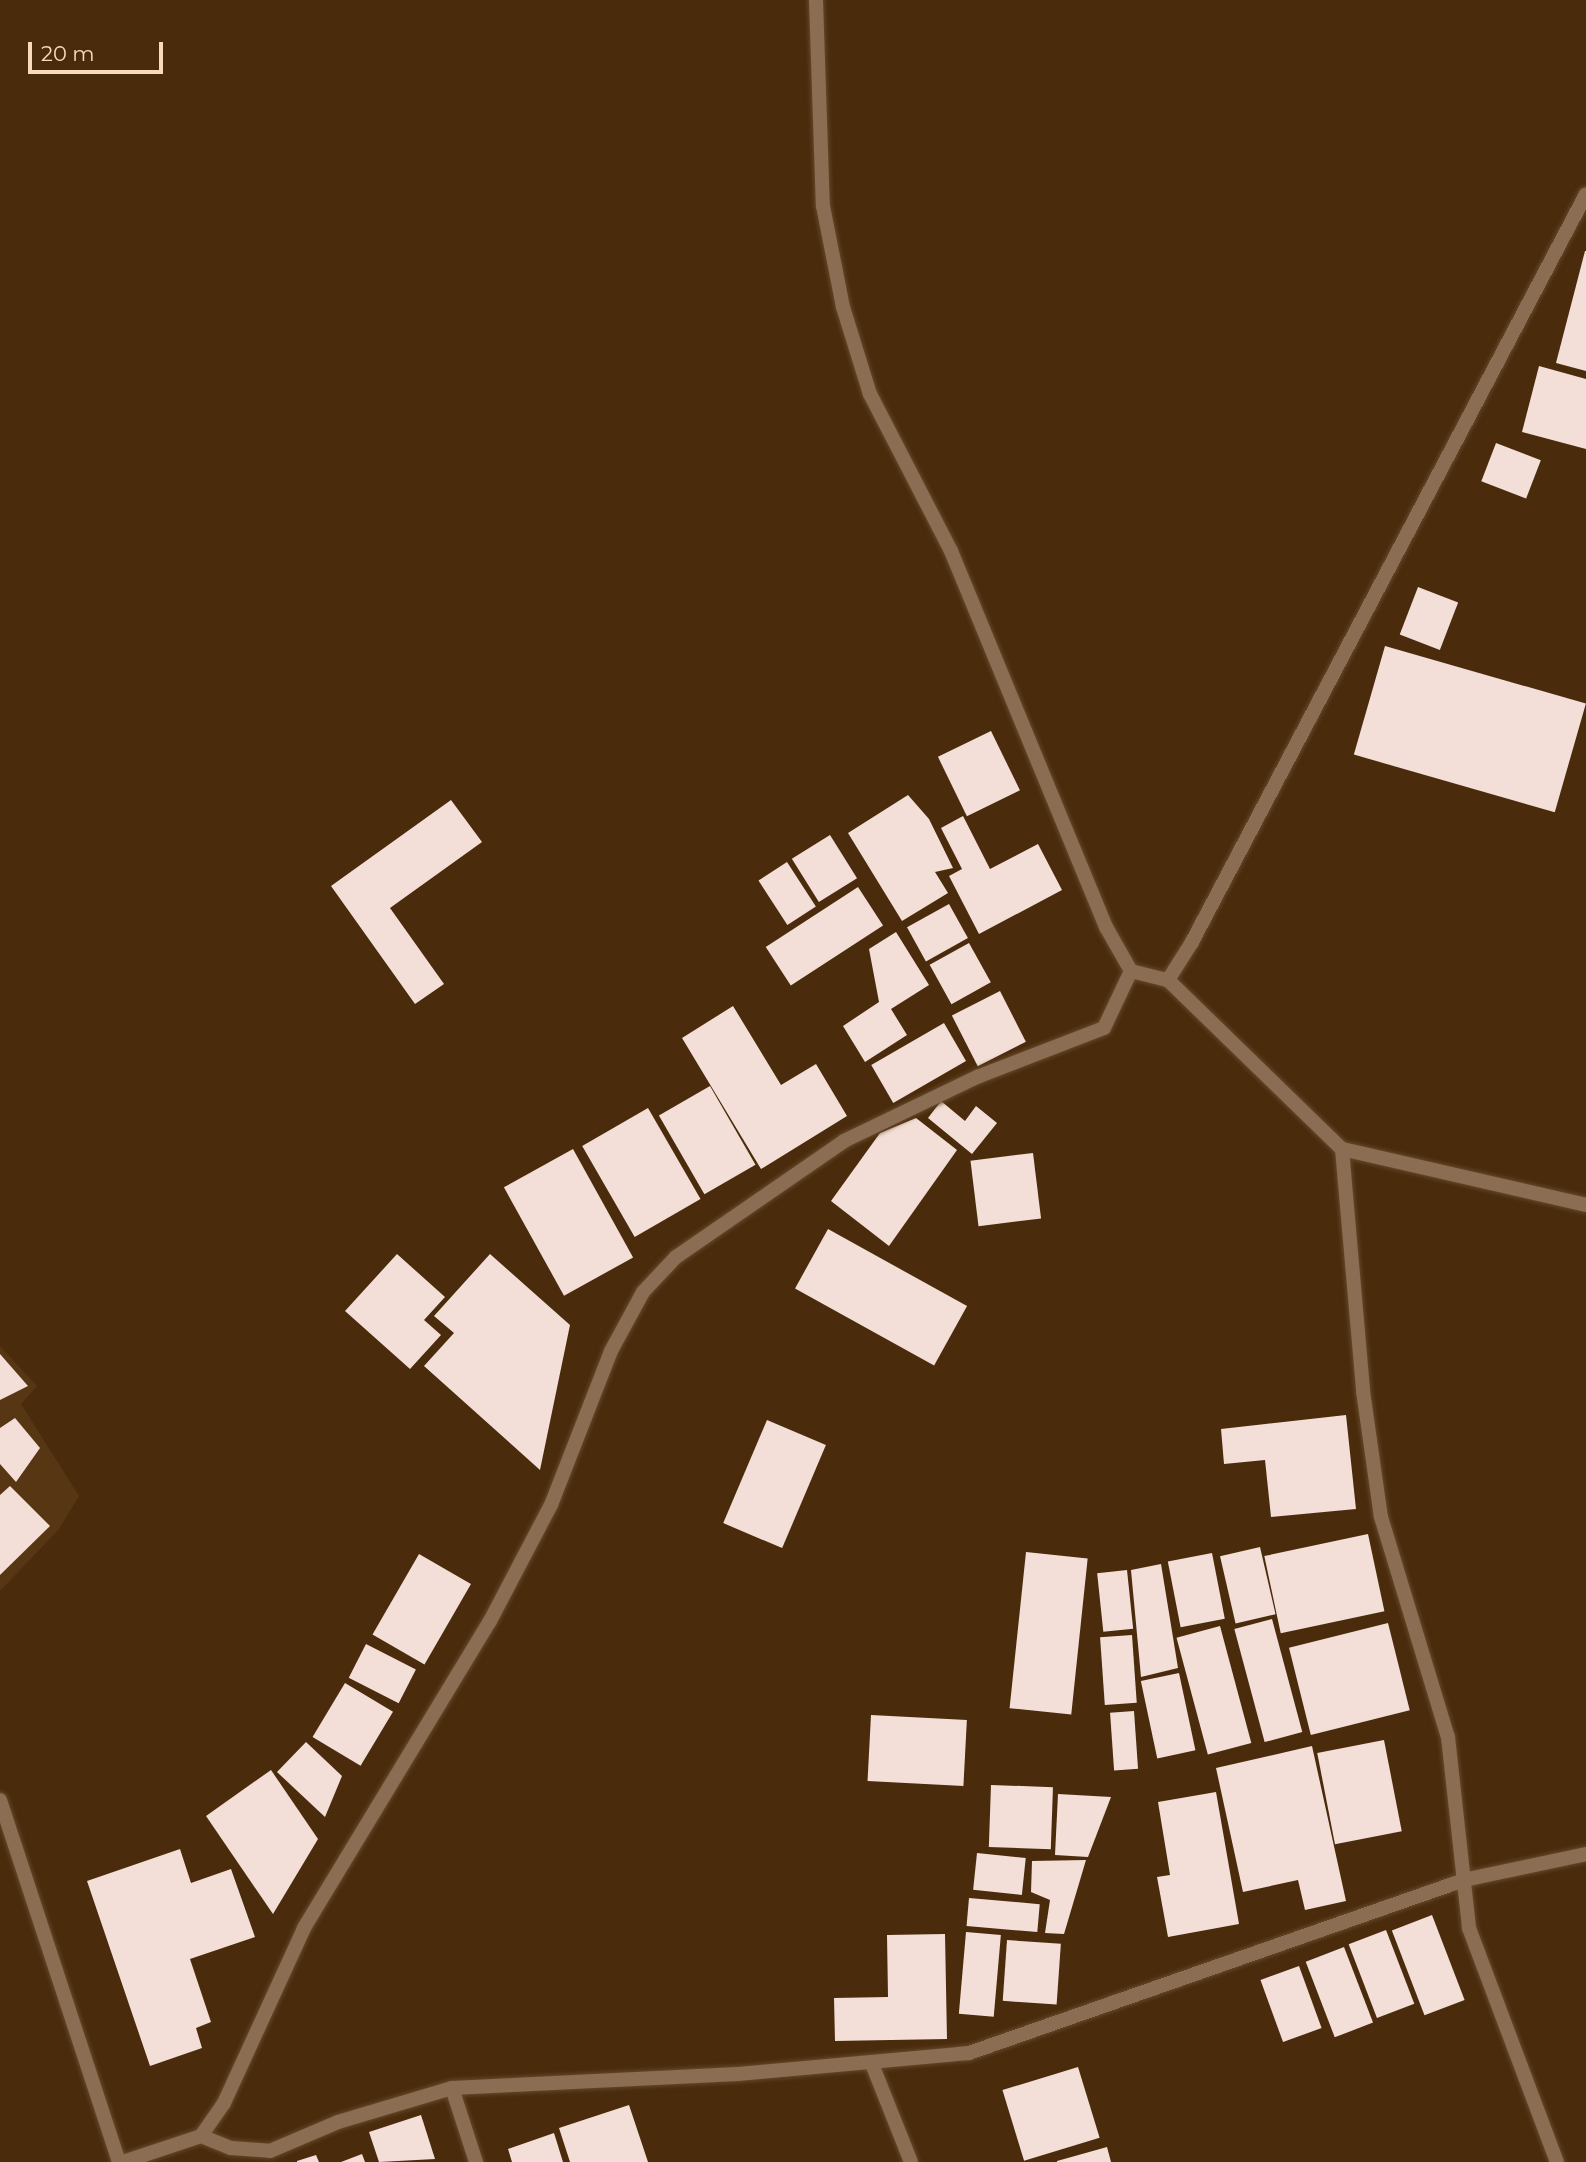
<!DOCTYPE html>
<html>
<head>
<meta charset="utf-8">
<style>
	body { margin:0 }
	#map { position:relative; width:1586px; height:2162px; overflow:hidden; background:#4a2c0d; font-family:Montserrat,sans-serif }
	div>[style] { position:absolute }
	[style*='--x'] { left:calc(var(--x)*1px); top:calc(var(--y)*1px); width:calc(var(--w)*1px); rotate:calc(var(--a)*1deg) }
	.built>* { inset:0; background:#573613 }
	.building>* { inset:0; background:#f3dfd7; transform-origin:0 0 }
	.roads { filter:drop-shadow(0 0 2px #664829) drop-shadow(0 0 2px #664829) }
	.street>* { height:14px; margin:-7px; padding:0 7px; transform-origin:7px; border-radius:7px; background:#8a6d52 }
	span { translate:-50% -50%; white-space:nowrap; text-align:center; line-height:1.15; -webkit-text-stroke:7px #4a2c0d; paint-order:stroke }
	.scale { position:absolute; left:28px; top:42px; width:135px; height:32px; box-sizing:border-box; border:4px solid #f9dabd; border-top:0; padding-left:9px; font-size:21px; line-height:24px; white-space:nowrap; color:#f9dabd; -webkit-text-stroke:5px #4a2c0d; paint-order:stroke }
</style>
</head>
<body>
<div id="map">
	<div class="built">
		<div style="clip-path:polygon(0 1346px,37px 1386px,21px 1404px,79px 1496px,59px 1529px,0 1591px)"></div>
	</div>
	<div class="building">
		<div style="clip-path:polygon(1585px 251px,1586px 251px,1586px 371px,1556px 363px)"></div>
		<div style="clip-path:polygon(1539px 366px,1586px 379px,1586px 449px,1522px 432px)"></div>
		<div style="left:1496px;top:443px;width:48px;height:41px;rotate:21deg"></div>
		<div style="left:1418px;top:587px;width:43px;height:51px;rotate:21deg"></div>
		<div style="left:1385px;top:646px;width:209px;height:113px;rotate:16deg"></div>
		<div style="left:991px;top:731px;width:66px;height:59px;rotate:64deg"></div>
		<div style="clip-path:polygon(908px 795px,929px 819px,953px 868px,935px 872px,948px 893px,902px 921px,848px 833px)"></div>
		<div style="clip-path:polygon(451px 800px,482px 842px,390px 908px,444px 984px,415px 1004px,331px 886px)"></div>
		<div style="clip-path:polygon(963px 816px,990px 869px,1038px 844px,1062px 890px,979px 934px,949px 876px,962px 869px,941px 828px)"></div>
		<div style="left:830px;top:835px;width:51px;height:45px;rotate:58deg"></div>
		<div style="left:787px;top:862px;width:53px;height:34px;rotate:57deg"></div>
		<div style="left:858px;top:887px;width:46px;height:110px;rotate:57deg"></div>
		<div style="left:949px;top:904px;width:39px;height:48px;rotate:61deg"></div>
		<div style="clip-path:polygon(896px 932px,929px 985px,891px 1009px,907px 1035px,865px 1062px,843px 1026px,879px 1002px,869px 949px)"></div>
		<div style="left:969px;top:943px;width:45px;height:45px;rotate:61deg"></div>
		<div style="left:1000px;top:991px;width:57px;height:54px;rotate:63deg"></div>
		<div style="clip-path:polygon(733px 1006px,781px 1085px,816px 1064px,847px 1116px,761px 1169px,682px 1038px)"></div>
		<div style="left:944px;top:1023px;width:44px;height:84px;rotate:60deg"></div>
		<div style="left:710px;top:1086px;width:91px;height:59px;rotate:60deg"></div>
		<div style="clip-path:polygon(941px 1101px,965px 1121px,976px 1106px,997px 1123px,972px 1154px,928px 1118px)"></div>
		<div style="left:648px;top:1108px;width:105px;height:76px;rotate:60deg"></div>
		<div style="clip-path:polygon(916px 1118px,957px 1150px,889px 1246px,831px 1201px,880px 1133px)"></div>
		<div style="left:573px;top:1149px;width:124px;height:79px;rotate:61deg"></div>
		<div style="left:1033px;top:1153px;width:66px;height:63px;rotate:83deg"></div>
		<div style="left:828px;top:1229px;width:159px;height:68px;rotate:29deg"></div>
		<div style="clip-path:polygon(397px 1254px,445px 1297px,424px 1320px,441px 1335px,410px 1369px,345px 1311px)"></div>
		<div style="clip-path:polygon(490px 1254px,570px 1325px,540px 1470px,424px 1366px,454px 1333px,434px 1316px)"></div>
		<div style="clip-path:polygon(0 1354px,28px 1386px,0 1400px)"></div>
		<div style="clip-path:polygon(1346px 1415px,1356px 1509px,1271px 1517px,1265px 1460px,1224px 1464px,1221px 1429px)"></div>
		<div style="clip-path:polygon(15px 1418px,40px 1448px,16px 1482px,0 1464px,0 1428px)"></div>
		<div style="left:767px;top:1420px;width:64px;height:112px;rotate:23deg"></div>
		<div style="clip-path:polygon(10px 1486px,50px 1526px,0 1575px,0 1495px)"></div>
		<div style="left:1368px;top:1534px;width:79px;height:106px;rotate:78deg"></div>
		<div style="left:1260px;top:1547px;width:69px;height:41px;rotate:77deg"></div>
		<div style="left:1026px;top:1552px;width:62px;height:157px;rotate:6deg"></div>
		<div style="left:1212px;top:1553px;width:67px;height:45px;rotate:79deg"></div>
		<div style="left:419px;top:1554px;width:60px;height:93px;rotate:30deg"></div>
		<div style="clip-path:polygon(1161px 1564px,1178px 1668px,1141px 1677px,1131px 1570px)"></div>
		<div style="left:1127px;top:1570px;width:59px;height:30px;rotate:84deg"></div>
		<div style="left:1272px;top:1619px;width:117px;height:39px;rotate:75deg"></div>
		<div style="left:1388px;top:1623px;width:90px;height:102px;rotate:76deg"></div>
		<div style="left:1220px;top:1626px;width:121px;height:45px;rotate:75deg"></div>
		<div style="left:1132px;top:1635px;width:68px;height:32px;rotate:86deg"></div>
		<div style="left:366px;top:1644px;width:56px;height:38px;rotate:27deg"></div>
		<div style="left:1179px;top:1673px;width:79px;height:39px;rotate:78deg"></div>
		<div style="left:345px;top:1683px;width:56px;height:63px;rotate:31deg"></div>
		<div style="left:1134px;top:1711px;width:58px;height:24px;rotate:86deg"></div>
		<div style="left:871px;top:1715px;width:96px;height:66px;rotate:3deg"></div>
		<div style="left:1384px;top:1740px;width:93px;height:68px;rotate:79deg"></div>
		<div style="clip-path:polygon(306px 1742px,342px 1776px,325px 1817px,277px 1772px)"></div>
		<div style="clip-path:polygon(1312px 1746px,1346px 1901px,1305px 1910px,1298px 1880px,1243px 1892px,1216px 1768px)"></div>
		<div style="clip-path:polygon(271px 1770px,318px 1839px,273px 1914px,206px 1816px)"></div>
		<div style="left:991px;top:1785px;width:62px;height:62px;rotate:2deg"></div>
		<div style="clip-path:polygon(1216px 1792px,1239px 1924px,1168px 1937px,1157px 1877px,1170px 1875px,1158px 1802px)"></div>
		<div style="clip-path:polygon(1058px 1794px,1111px 1797px,1088px 1857px,1055px 1855px)"></div>
		<div style="clip-path:polygon(180px 1849px,191px 1883px,231px 1869px,255px 1937px,190px 1959px,211px 2022px,196px 2028px,202px 2048px,150px 2066px,87px 1881px)"></div>
		<div style="left:977px;top:1853px;width:49px;height:37px;rotate:6deg"></div>
		<div style="clip-path:polygon(1086px 1860px,1064px 1934px,1045px 1933px,1050px 1900px,1031px 1892px,1032px 1861px)"></div>
		<div style="left:969px;top:1898px;width:71px;height:28px;rotate:5deg"></div>
		<div style="left:1432px;top:1915px;width:91px;height:43px;rotate:69deg"></div>
		<div style="left:1386px;top:1930px;width:79px;height:40px;rotate:69deg"></div>
		<div style="left:966px;top:1932px;width:35px;height:82px;rotate:5deg"></div>
		<div style="clip-path:polygon(945px 1934px,947px 2039px,835px 2041px,834px 1998px,888px 1997px,887px 1935px)"></div>
		<div style="left:1007px;top:1940px;width:54px;height:61px;rotate:4deg"></div>
		<div style="left:1344px;top:1947px;width:81px;height:41px;rotate:69deg"></div>
		<div style="left:1299px;top:1966px;width:66px;height:41px;rotate:70deg"></div>
		<div style="left:1078px;top:2067px;width:74px;height:79px;rotate:73deg"></div>
		<div style="clip-path:polygon(629px 2105px,648px 2162px,570px 2162px,559px 2128px)"></div>
		<div style="clip-path:polygon(421px 2115px,435px 2159px,379px 2162px,369px 2132px)"></div>
		<div style="clip-path:polygon(554px 2133px,563px 2162px,512px 2162px,508px 2149px)"></div>
		<div style="clip-path:polygon(1107px 2147px,1111px 2162px,1057px 2162px,1057px 2161px)"></div>
		<div style="clip-path:polygon(362px 2154px,365px 2162px,341px 2162px)"></div>
		<div style="clip-path:polygon(316px 2155px,319px 2162px,297px 2162px,297px 2161px)"></div>
	</div>
	<div class="roads">
		<div class="street">
			<div style="--x:816;--y:0;--w:206;--a:88.1"></div>
			<div style="--x:823;--y:206;--w:103;--a:78.8"></div>
			<div style="--x:843;--y:307;--w:91;--a:72.8"></div>
			<div style="--x:870;--y:394;--w:177;--a:62.7"></div>
			<div style="--x:951;--y:551;--w:407;--a:67.6"></div>
			<div style="--x:1106;--y:927;--w:51;--a:60.4"></div>
			<div style="--x:1131;--y:971;--w:38;--a:14"></div>
			<div style="--x:1168;--y:980;--w:45;--a:-57.7"></div>
			<div style="--x:1192;--y:942;--w:845;--a:-62.22"></div>
			<div style="--x:1168;--y:980;--w:243;--a:44.2"></div>
			<div style="--x:1342;--y:1149;--w:243;--a:85"></div>
			<div style="--x:1363;--y:1391;--w:127;--a:81.9"></div>
			<div style="--x:1381;--y:1517;--w:230;--a:73.1"></div>
			<div style="--x:1448;--y:1737;--w:192;--a:83.7"></div>
			<div style="--x:1469;--y:1928;--w:250;--a:69.4"></div>
			<div style="--x:1342;--y:1149;--w:250;--a:12.9"></div>
			<div style="--x:0;--y:1800;--w:381;--a:71.8"></div>
			<div style="--x:872;--y:2064;--w:105;--a:68.3"></div>
			<div style="--x:452;--y:2088;--w:78;--a:72"></div>
			<div style="--x:201;--y:2136;--w:32;--a:22"></div>
			<div style="--x:231;--y:2148;--w:39;--a:4"></div>
			<div style="--x:270;--y:2151;--w:74;--a:-23.1"></div>
			<div style="--x:338;--y:2122;--w:119;--a:-16.6"></div>
			<div style="--x:452;--y:2088;--w:286;--a:-2.8"></div>
			<div style="--x:738;--y:2074;--w:232;--a:-5.2"></div>
			<div style="--x:969;--y:2053;--w:524;--a:-19.26"></div>
			<div style="--x:1464;--y:1880;--w:125;--a:-12"></div>
			<div style="--x:123;--y:2162;--w:82;--a:-18.4"></div>
			<div style="--x:201;--y:2136;--w:40;--a:-55.1"></div>
			<div style="--x:224;--y:2103;--w:192;--a:-65.4"></div>
			<div style="--x:304;--y:1928;--w:359;--a:-58.8"></div>
			<div style="--x:490;--y:1621;--w:131;--a:-62.3"></div>
			<div style="--x:551;--y:1505;--w:165;--a:-68.7"></div>
			<div style="--x:611;--y:1351;--w:67;--a:-61.5"></div>
			<div style="--x:643;--y:1292;--w:48;--a:-46.7"></div>
			<div style="--x:676;--y:1257;--w:204;--a:-34.6"></div>
			<div style="--x:844;--y:1141;--w:148;--a:-25.7"></div>
			<div style="--x:977;--y:1077;--w:136;--a:-21.1"></div>
			<div style="--x:1104;--y:1028;--w:63;--a:-64.7"></div>
		</div>
	</div>
	<div class="scale">20 m</div>
</div>
</body>
</html>
